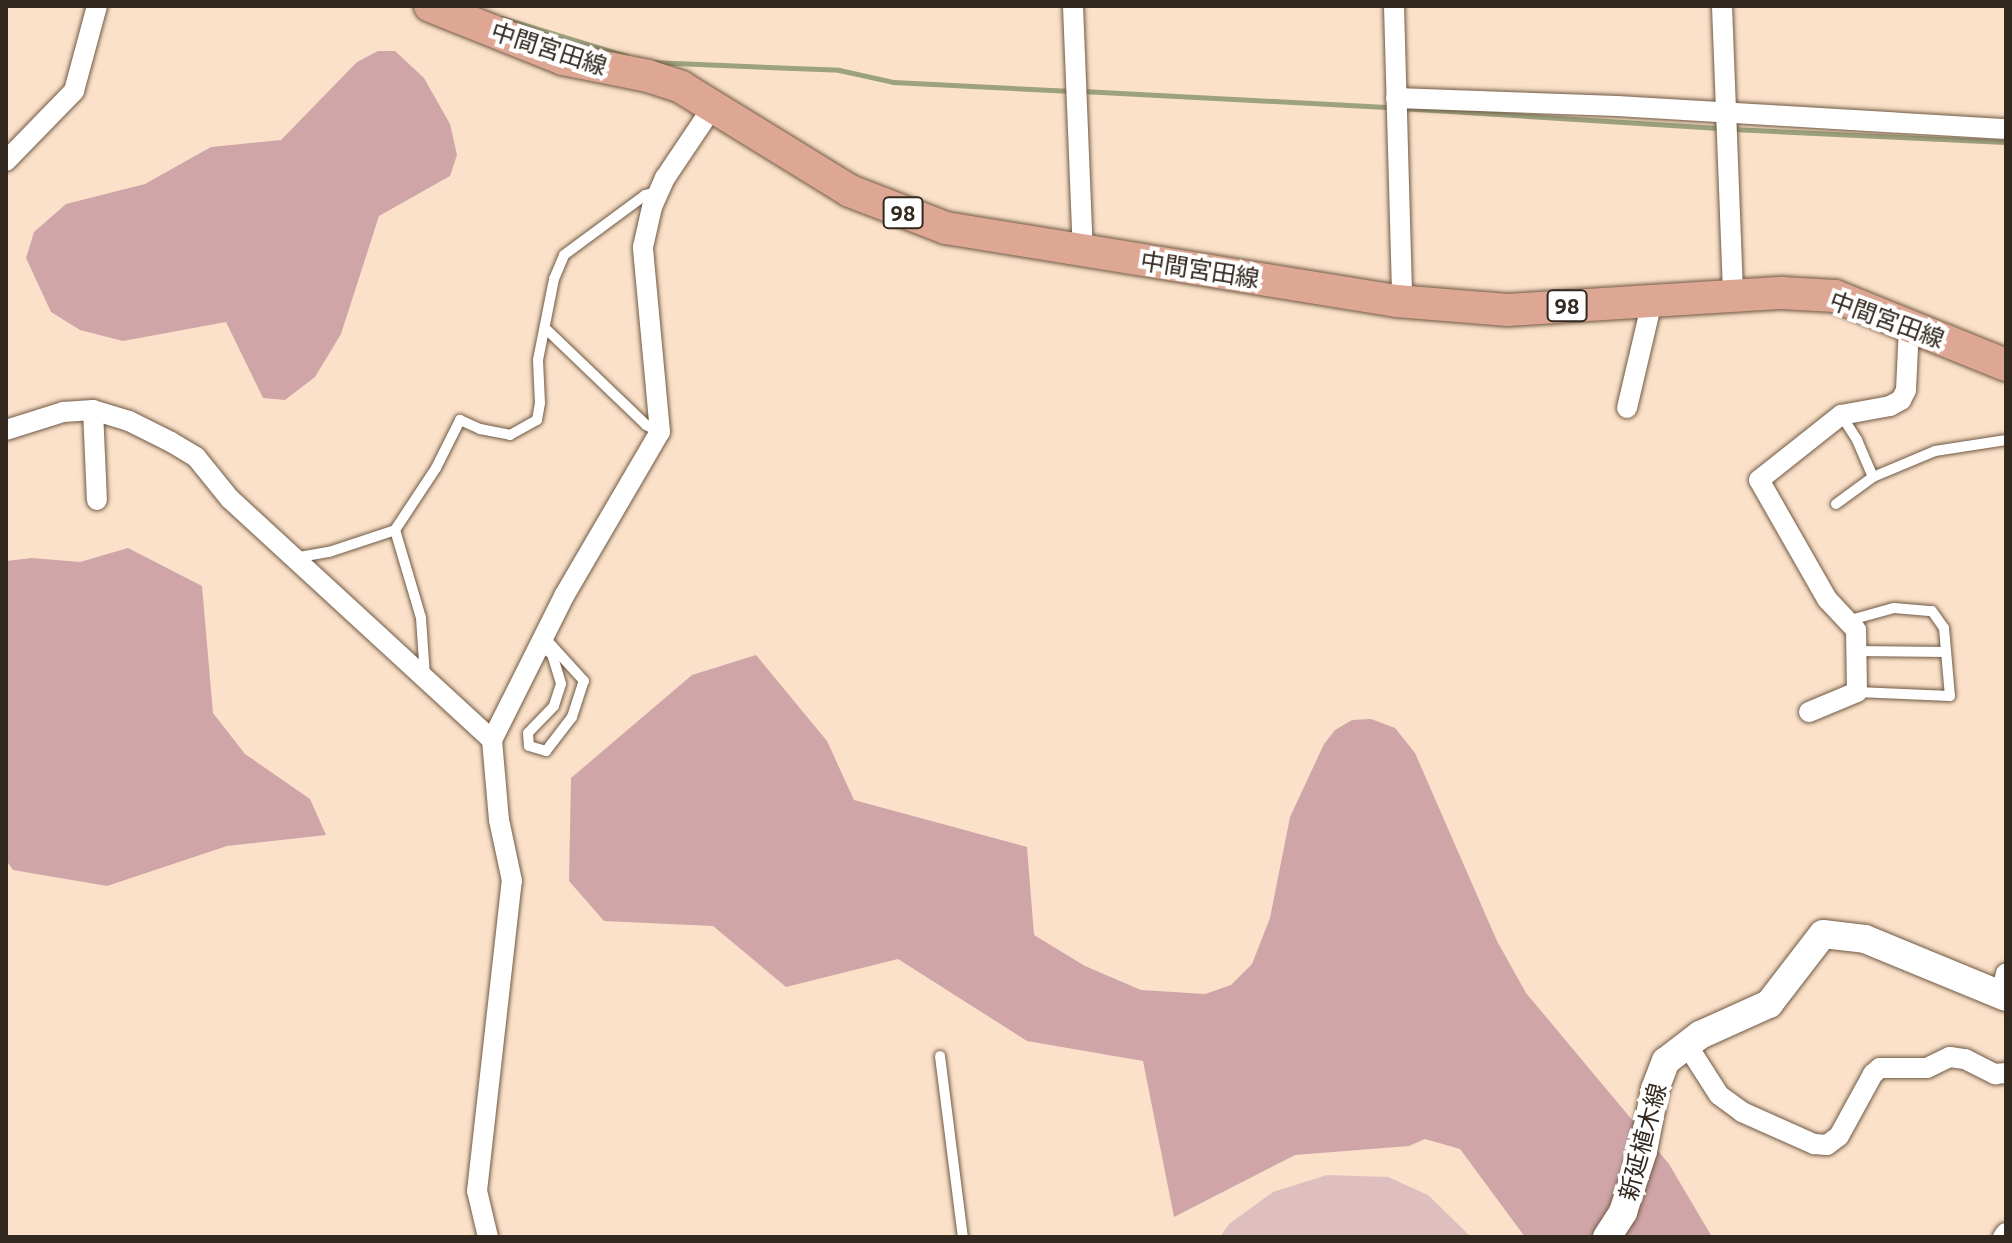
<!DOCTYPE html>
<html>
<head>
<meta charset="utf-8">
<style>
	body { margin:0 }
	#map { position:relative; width:2012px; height:1243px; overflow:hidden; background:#fbe1c9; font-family:Ubuntu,"Noto Sans JP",sans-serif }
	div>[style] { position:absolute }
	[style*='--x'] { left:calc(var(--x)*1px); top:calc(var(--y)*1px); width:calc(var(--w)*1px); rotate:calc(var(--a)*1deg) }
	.green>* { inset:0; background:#dfbec0 }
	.forest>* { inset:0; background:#cfa5a8 }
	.stream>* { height:5px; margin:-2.5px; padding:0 2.5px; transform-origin:2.5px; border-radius:2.5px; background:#9ca17e }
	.roads { filter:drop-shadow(0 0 2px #6f5944) drop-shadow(0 0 2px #6f5944) }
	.lane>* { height:10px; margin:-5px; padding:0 5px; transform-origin:5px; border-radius:5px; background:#fff }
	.street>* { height:20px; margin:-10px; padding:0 10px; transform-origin:10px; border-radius:10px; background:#fff }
	.secondary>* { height:28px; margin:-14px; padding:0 14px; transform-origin:14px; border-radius:14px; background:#fff }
	.primary>* { height:32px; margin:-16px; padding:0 16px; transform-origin:16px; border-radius:16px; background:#dea794 }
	span { translate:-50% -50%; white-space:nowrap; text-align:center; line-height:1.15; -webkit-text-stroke:8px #fff; paint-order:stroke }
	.shield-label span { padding:2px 6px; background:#fff; border:2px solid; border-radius:6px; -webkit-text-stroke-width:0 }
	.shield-label { font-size:22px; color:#32281f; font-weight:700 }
	.street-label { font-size:24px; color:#32281f }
	.frame { position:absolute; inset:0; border:8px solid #32281f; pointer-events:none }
</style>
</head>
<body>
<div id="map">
	<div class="green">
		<div style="clip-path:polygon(1327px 1175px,1388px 1177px,1428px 1195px,1471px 1237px,1220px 1237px,1229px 1224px,1273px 1192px)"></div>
	</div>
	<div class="forest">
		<div style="clip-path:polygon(378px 51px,395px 51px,424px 78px,450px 124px,457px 155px,450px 176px,379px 216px,341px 334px,315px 377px,285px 400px,263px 398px,226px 322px,123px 341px,80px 330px,51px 312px,26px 258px,34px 232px,66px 204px,145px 184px,211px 147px,281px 140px,357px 62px)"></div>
		<div style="clip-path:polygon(128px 548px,202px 586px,213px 713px,245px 754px,310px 799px,326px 835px,227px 846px,107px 886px,13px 870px,6px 860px,6px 561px,32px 558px,80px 562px)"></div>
		<div style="clip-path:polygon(756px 655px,827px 741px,854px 800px,1027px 847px,1034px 935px,1085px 966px,1141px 990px,1205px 994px,1231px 985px,1252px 964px,1270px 918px,1290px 817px,1324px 744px,1335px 730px,1352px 720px,1371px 719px,1395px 728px,1415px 753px,1497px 941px,1526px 993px,1669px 1164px,1712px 1237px,1525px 1237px,1460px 1149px,1425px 1139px,1409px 1146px,1295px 1155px,1174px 1217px,1143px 1061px,1027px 1041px,898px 959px,786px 987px,713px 926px,604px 921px,569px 881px,571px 778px,692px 675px)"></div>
	</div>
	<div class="stream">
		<div style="--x:502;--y:18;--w:130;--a:17"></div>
		<div style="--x:651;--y:62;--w:188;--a:2.4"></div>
		<div style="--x:839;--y:70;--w:55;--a:12.5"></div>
		<div style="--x:893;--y:82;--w:179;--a:2.9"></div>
		<div style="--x:1082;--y:91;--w:309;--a:3"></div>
		<div style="--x:1401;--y:108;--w:322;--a:3.6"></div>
		<div style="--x:1732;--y:129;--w:274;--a:2.7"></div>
	</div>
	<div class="roads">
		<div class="lane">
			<div style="--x:545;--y:328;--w:140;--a:43.8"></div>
			<div style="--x:646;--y:425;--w:16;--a:27"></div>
			<div style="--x:1841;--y:415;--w:30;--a:57"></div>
			<div style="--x:1857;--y:440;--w:40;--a:66.6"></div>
			<div style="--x:1836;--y:504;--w:46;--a:-36.1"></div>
			<div style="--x:1873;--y:477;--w:67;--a:-22.8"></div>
			<div style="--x:1935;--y:451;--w:72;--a:-8.8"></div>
			<div style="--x:395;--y:530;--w:92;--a:73.5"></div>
			<div style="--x:421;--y:618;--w:58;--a:86.1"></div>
			<div style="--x:294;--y:558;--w:36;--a:-10"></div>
			<div style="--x:329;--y:552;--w:70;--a:-18.4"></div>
			<div style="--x:395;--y:530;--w:74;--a:-56.5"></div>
			<div style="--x:436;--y:468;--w:54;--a:-63.4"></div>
			<div style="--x:460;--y:420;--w:22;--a:24"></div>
			<div style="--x:480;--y:429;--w:31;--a:11"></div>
			<div style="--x:510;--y:435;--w:31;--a:-29"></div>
			<div style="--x:537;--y:420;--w:17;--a:-80"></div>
			<div style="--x:540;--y:403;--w:43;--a:-92.7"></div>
			<div style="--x:538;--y:360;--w:83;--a:-78.8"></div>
			<div style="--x:554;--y:279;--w:26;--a:-67"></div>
			<div style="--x:564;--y:255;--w:101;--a:-36.5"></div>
			<div style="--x:645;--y:195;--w:12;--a:-14"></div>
			<div style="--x:1847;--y:621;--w:49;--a:-15.5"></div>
			<div style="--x:1894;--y:608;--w:38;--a:5"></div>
			<div style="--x:1932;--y:611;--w:21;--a:55"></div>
			<div style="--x:1944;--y:628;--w:68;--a:85"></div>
			<div style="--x:1950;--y:696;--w:93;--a:-177.5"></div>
			<div style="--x:539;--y:645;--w:16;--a:35"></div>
			<div style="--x:552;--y:654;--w:31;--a:73"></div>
			<div style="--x:561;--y:684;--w:23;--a:108"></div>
			<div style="--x:554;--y:706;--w:37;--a:134"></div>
			<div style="--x:528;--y:733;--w:13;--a:86"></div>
			<div style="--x:529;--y:746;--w:18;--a:16"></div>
			<div style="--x:546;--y:751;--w:43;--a:-52.6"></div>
			<div style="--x:572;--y:717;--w:38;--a:-72"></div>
			<div style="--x:584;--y:681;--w:61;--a:-132.3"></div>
			<div style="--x:1856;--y:651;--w:90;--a:0.6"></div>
			<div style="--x:940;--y:1056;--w:182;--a:82.8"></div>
		</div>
		<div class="street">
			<div style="--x:1073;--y:6;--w:245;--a:87.7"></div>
			<div style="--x:1394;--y:6;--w:295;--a:88.4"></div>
			<div style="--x:1722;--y:6;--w:291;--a:87.8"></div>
			<div style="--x:1396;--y:98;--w:221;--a:2.1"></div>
			<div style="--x:1617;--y:106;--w:390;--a:3.4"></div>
			<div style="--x:6;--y:161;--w:98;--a:-45.8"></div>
			<div style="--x:74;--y:91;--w:88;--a:-74.9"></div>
			<div style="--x:1627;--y:408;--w:110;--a:-76.8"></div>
			<div style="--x:93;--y:410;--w:90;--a:87.5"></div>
			<div style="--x:6;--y:430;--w:60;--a:-17.5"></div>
			<div style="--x:63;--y:412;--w:30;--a:-4"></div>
			<div style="--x:93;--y:410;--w:38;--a:17"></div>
			<div style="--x:129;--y:421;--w:47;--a:26.6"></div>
			<div style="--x:171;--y:442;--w:29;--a:31"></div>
			<div style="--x:196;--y:457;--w:54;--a:51"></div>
			<div style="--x:230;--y:499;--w:356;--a:42.6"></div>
			<div style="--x:1809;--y:712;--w:52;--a:-22.6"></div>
			<div style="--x:1857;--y:692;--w:62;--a:-90.9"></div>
			<div style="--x:1856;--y:630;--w:42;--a:-133.1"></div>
			<div style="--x:1827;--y:599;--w:137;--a:-119.7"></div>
			<div style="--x:1759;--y:480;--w:105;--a:-38.4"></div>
			<div style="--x:1841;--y:415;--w:50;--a:-10.4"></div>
			<div style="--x:1890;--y:406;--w:13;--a:-29"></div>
			<div style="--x:1901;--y:400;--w:11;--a:-63"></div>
			<div style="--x:1906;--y:390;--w:63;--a:-87.3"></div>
			<div style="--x:2001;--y:995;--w:22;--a:-77"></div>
			<div style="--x:1687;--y:1045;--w:59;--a:57.4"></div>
			<div style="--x:1719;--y:1095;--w:29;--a:36"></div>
			<div style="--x:1742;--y:1112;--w:79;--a:24"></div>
			<div style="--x:1814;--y:1144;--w:13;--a:4"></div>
			<div style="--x:1827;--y:1145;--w:15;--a:-37"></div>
			<div style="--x:1839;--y:1136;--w:71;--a:-61.3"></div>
			<div style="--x:1873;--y:1074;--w:9;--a:-41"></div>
			<div style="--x:1880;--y:1068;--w:47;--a:0"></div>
			<div style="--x:1927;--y:1068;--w:25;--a:-26"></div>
			<div style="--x:1950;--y:1057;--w:15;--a:8"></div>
			<div style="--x:1965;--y:1059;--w:34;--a:27"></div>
			<div style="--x:1995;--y:1074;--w:11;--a:-5"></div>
			<div style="--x:488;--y:1237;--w:47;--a:-103.4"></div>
			<div style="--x:477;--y:1191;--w:312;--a:-83.6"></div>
			<div style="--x:512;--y:881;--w:62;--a:-102"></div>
			<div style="--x:499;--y:820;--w:80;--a:-95"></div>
			<div style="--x:492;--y:740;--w:161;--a:-63.4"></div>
			<div style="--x:564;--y:596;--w:190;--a:-59.7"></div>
			<div style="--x:660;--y:432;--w:186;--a:-95.3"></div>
			<div style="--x:643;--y:247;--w:41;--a:-77.3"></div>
			<div style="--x:652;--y:207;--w:32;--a:-66"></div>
			<div style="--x:665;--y:178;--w:88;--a:-56.1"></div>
			<div style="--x:2003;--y:1237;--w:5;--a:-53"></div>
		</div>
		<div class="secondary">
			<div style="--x:1607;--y:1237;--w:30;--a:-57"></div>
			<div style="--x:1623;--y:1212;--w:64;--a:-71.8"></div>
			<div style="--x:1643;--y:1151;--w:63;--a:-79"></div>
			<div style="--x:1655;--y:1089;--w:30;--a:-69"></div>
			<div style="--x:1666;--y:1061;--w:43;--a:-37.4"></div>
			<div style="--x:1700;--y:1035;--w:76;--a:-24.2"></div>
			<div style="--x:1769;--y:1004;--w:88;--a:-52.4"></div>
			<div style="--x:1823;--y:934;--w:42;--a:6.8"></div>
			<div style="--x:1865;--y:939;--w:152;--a:22.4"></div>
		</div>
		<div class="primary">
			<div style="--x:430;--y:6;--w:143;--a:21.7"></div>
			<div style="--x:563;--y:59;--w:87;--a:11.3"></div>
			<div style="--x:648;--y:76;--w:35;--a:18"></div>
			<div style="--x:681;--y:87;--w:198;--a:31.6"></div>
			<div style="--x:850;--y:191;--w:103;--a:21.1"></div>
			<div style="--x:946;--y:228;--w:456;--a:9.2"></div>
			<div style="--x:1396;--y:301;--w:112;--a:4.6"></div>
			<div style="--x:1508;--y:310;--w:275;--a:-3.6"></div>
			<div style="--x:1782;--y:293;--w:53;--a:3.2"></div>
			<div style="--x:1835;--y:296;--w:184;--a:22"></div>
		</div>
	</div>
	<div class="shield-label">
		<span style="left:903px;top:213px">98</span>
		<span style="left:1567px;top:306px">98</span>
	</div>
	<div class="street-label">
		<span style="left:549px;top:49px;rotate:18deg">中間宮田線</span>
		<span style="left:1200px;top:270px;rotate:9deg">中間宮田線</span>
		<span style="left:1887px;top:320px;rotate:20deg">中間宮田線</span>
		<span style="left:1643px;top:1142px;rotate:-75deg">新延植木線</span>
	</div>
	<div class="frame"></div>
</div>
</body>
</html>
